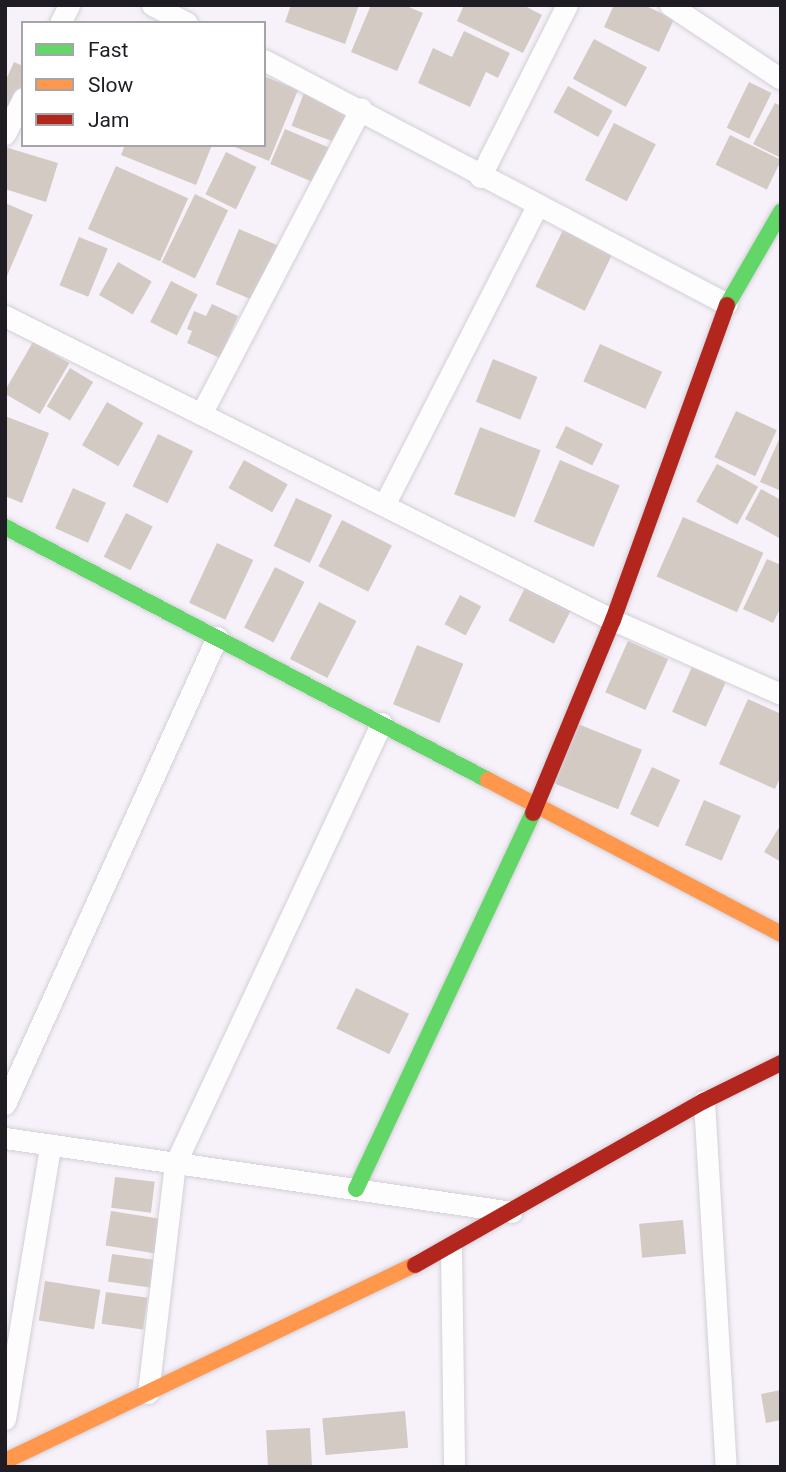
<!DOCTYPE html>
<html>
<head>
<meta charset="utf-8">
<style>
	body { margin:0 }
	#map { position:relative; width:786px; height:1472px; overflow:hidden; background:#f7f2fa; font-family:Roboto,sans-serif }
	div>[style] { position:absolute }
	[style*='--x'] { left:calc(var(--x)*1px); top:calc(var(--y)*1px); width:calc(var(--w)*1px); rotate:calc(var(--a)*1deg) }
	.building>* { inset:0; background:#d4cac4; transform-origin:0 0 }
	.roads { filter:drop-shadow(0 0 2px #d3cfd7) drop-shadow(0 0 2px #d3cfd7) }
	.street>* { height:21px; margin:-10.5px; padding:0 10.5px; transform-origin:10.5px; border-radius:10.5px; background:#fefdfe }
	.fast>* { height:16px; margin:-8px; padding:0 8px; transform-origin:8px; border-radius:8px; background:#63d668 }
	.slow>* { height:16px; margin:-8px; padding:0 8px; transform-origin:8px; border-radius:8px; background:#ff974d }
	.jam>* { height:16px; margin:-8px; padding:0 8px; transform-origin:8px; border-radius:8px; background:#b3261e }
	span { translate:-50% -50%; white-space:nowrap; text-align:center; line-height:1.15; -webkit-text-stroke:6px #fff; paint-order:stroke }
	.frame { position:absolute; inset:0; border:7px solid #1f1c23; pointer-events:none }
	.legend { position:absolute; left:21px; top:21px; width:245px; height:126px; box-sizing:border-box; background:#fff; border:2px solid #a5a4a7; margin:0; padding:9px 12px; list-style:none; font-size:21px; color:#1f1c23 }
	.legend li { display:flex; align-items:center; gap:14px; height:35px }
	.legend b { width:35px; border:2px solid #a5a4a7 }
</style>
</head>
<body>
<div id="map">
	<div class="building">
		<div style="clip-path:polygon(291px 5px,359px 5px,345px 44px,285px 22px)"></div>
		<div style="clip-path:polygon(371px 5px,404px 5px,423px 13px,397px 71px,351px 52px)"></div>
		<div style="clip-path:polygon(464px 5px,523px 5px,542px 15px,523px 53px,457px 21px)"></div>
		<div style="clip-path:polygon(614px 5px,644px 5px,674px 19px,659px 52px,604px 27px)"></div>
		<div style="clip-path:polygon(464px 31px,510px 53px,498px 78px,486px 72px,470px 107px,418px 83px,433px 48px,452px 57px)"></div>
		<div style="left:594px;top:39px;width:60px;height:45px;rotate:28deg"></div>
		<div style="clip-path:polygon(14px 62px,23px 66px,23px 130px,5px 122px,5px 82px)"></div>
		<div style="clip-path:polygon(264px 76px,298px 90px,269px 161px,230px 145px,264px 145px)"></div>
		<div style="left:749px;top:82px;width:25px;height:51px;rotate:26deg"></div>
		<div style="left:568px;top:86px;width:51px;height:30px;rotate:29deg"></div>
		<div style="left:304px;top:93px;width:50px;height:35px;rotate:21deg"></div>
		<div style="clip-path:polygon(775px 103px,781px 106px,781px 158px,753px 144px)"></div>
		<div style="left:614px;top:123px;width:47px;height:64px;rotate:27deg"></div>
		<div style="left:285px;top:129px;width:52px;height:38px;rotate:23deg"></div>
		<div style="left:730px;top:135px;width:57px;height:33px;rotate:26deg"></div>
		<div style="clip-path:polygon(125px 145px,212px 145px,196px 185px,121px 155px)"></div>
		<div style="clip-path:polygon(5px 147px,58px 163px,46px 202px,5px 189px)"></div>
		<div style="left:226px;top:152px;width:34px;height:47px;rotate:26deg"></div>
		<div style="left:116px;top:166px;width:79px;height:69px;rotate:24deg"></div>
		<div style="left:195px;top:194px;width:37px;height:76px;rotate:26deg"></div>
		<div style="clip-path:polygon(5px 203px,33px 215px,7px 276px,5px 275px)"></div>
		<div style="left:239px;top:229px;width:50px;height:60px;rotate:23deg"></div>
		<div style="left:563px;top:230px;width:55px;height:63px;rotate:26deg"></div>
		<div style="left:79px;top:237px;width:31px;height:52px;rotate:22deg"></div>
		<div style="left:118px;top:262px;width:39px;height:38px;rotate:30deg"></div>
		<div style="left:171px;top:281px;width:30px;height:46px;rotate:27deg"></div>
		<div style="clip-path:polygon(212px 304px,238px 316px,220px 358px,187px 343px,192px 331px,187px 329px,194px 311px,206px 316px)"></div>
		<div style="left:33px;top:342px;width:42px;height:59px;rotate:30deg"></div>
		<div style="left:600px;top:344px;width:68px;height:41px;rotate:24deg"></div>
		<div style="left:493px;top:359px;width:48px;height:46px;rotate:22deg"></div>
		<div style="left:70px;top:368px;width:27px;height:45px;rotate:31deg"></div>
		<div style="left:107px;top:402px;width:42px;height:50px;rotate:30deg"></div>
		<div style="left:736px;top:411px;width:45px;height:51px;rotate:25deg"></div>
		<div style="clip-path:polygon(5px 416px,49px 433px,22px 503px,5px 496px)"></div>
		<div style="left:566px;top:426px;width:41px;height:24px;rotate:26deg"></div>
		<div style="left:480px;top:427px;width:65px;height:72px;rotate:21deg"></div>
		<div style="left:158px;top:434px;width:39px;height:58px;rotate:26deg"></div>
		<div style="clip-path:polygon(781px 435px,781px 491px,760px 482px)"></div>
		<div style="left:244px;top:460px;width:50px;height:32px;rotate:29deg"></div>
		<div style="left:560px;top:460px;width:65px;height:67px;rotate:23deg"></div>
		<div style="left:717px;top:464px;width:47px;height:43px;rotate:29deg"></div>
		<div style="left:73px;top:488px;width:36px;height:44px;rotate:24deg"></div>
		<div style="clip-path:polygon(761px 489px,781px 500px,781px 539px,745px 519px)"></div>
		<div style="left:296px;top:498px;width:40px;height:53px;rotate:25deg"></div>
		<div style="left:126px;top:513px;width:30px;height:49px;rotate:27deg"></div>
		<div style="left:683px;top:517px;width:88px;height:65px;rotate:24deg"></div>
		<div style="left:342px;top:520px;width:56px;height:52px;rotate:27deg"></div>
		<div style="left:217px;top:543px;width:40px;height:66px;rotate:25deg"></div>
		<div style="clip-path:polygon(767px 559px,781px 565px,781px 607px,773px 623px,743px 609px)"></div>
		<div style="left:275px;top:567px;width:33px;height:68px;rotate:27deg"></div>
		<div style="left:527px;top:584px;width:51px;height:41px;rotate:27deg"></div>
		<div style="left:460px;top:595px;width:24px;height:33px;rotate:28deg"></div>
		<div style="left:319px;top:602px;width:42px;height:64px;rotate:27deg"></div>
		<div style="left:628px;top:641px;width:44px;height:56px;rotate:24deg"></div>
		<div style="left:417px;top:645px;width:50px;height:64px;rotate:22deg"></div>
		<div style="left:692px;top:667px;width:37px;height:49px;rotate:24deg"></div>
		<div style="clip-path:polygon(748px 699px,781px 714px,781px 776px,775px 789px,719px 764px)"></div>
		<div style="left:578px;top:724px;width:69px;height:64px;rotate:22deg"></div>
		<div style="left:652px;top:767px;width:31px;height:52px;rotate:25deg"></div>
		<div style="left:704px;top:800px;width:40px;height:49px;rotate:23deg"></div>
		<div style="clip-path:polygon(781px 824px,781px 862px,764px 852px)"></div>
		<div style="left:356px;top:988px;width:59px;height:45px;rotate:26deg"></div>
		<div style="left:115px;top:1177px;width:40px;height:31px;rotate:7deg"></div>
		<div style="left:111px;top:1211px;width:54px;height:35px;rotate:9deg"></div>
		<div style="left:683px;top:1220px;width:34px;height:44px;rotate:85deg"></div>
		<div style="left:112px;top:1254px;width:44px;height:28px;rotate:8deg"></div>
		<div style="left:45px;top:1281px;width:56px;height:40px;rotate:9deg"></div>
		<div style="left:106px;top:1292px;width:42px;height:32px;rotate:8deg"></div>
		<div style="clip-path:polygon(781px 1390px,781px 1420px,766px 1423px,761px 1394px)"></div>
		<div style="left:405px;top:1411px;width:37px;height:83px;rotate:85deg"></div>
		<div style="left:310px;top:1428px;width:39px;height:44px;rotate:87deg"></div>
	</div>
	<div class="roads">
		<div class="street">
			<div style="--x:152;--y:5;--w:39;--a:27"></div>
			<div style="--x:670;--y:5;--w:133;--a:33.7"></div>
			<div style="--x:60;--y:23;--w:20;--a:-63"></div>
			<div style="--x:264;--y:60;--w:523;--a:27.79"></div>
			<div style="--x:5;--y:134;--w:40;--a:-63.4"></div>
			<div style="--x:480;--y:177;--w:193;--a:-63.2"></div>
			<div style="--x:5;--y:316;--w:680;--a:26.57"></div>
			<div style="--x:613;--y:620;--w:184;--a:23.8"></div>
			<div style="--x:201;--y:414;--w:345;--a:-62.4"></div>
			<div style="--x:384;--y:505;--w:336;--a:-62.9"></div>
			<div style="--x:704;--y:1101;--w:367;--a:86.6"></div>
			<div style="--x:5;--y:1104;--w:513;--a:-65.58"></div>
			<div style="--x:5;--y:1138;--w:512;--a:8.3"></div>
			<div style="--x:451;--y:1248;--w:219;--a:89.2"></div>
			<div style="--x:148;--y:1393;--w:231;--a:-83.3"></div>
			<div style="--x:175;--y:1164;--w:487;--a:-64.9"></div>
			<div style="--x:5;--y:1419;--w:277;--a:-80.6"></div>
		</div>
		<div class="fast">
			<div style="--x:727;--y:305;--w:108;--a:-59.9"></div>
			<div style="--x:5;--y:527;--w:545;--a:27.65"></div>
			<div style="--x:356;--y:1189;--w:416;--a:-64.8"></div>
		</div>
		<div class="slow">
			<div style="--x:488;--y:780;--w:331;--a:27.7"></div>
			<div style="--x:5;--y:1461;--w:454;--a:-25.6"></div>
		</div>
		<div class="jam">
			<div style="--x:533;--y:813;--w:209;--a:-67.5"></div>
			<div style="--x:613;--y:620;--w:335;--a:-70.1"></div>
			<div style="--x:415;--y:1265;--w:332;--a:-29.6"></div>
			<div style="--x:704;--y:1101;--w:86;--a:-26.3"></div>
		</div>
	</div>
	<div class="frame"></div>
	<ul class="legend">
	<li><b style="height:9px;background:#63d668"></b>Fast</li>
	<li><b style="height:9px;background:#ff974d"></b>Slow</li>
	<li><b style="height:9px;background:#b3261e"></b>Jam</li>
	</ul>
</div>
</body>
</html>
